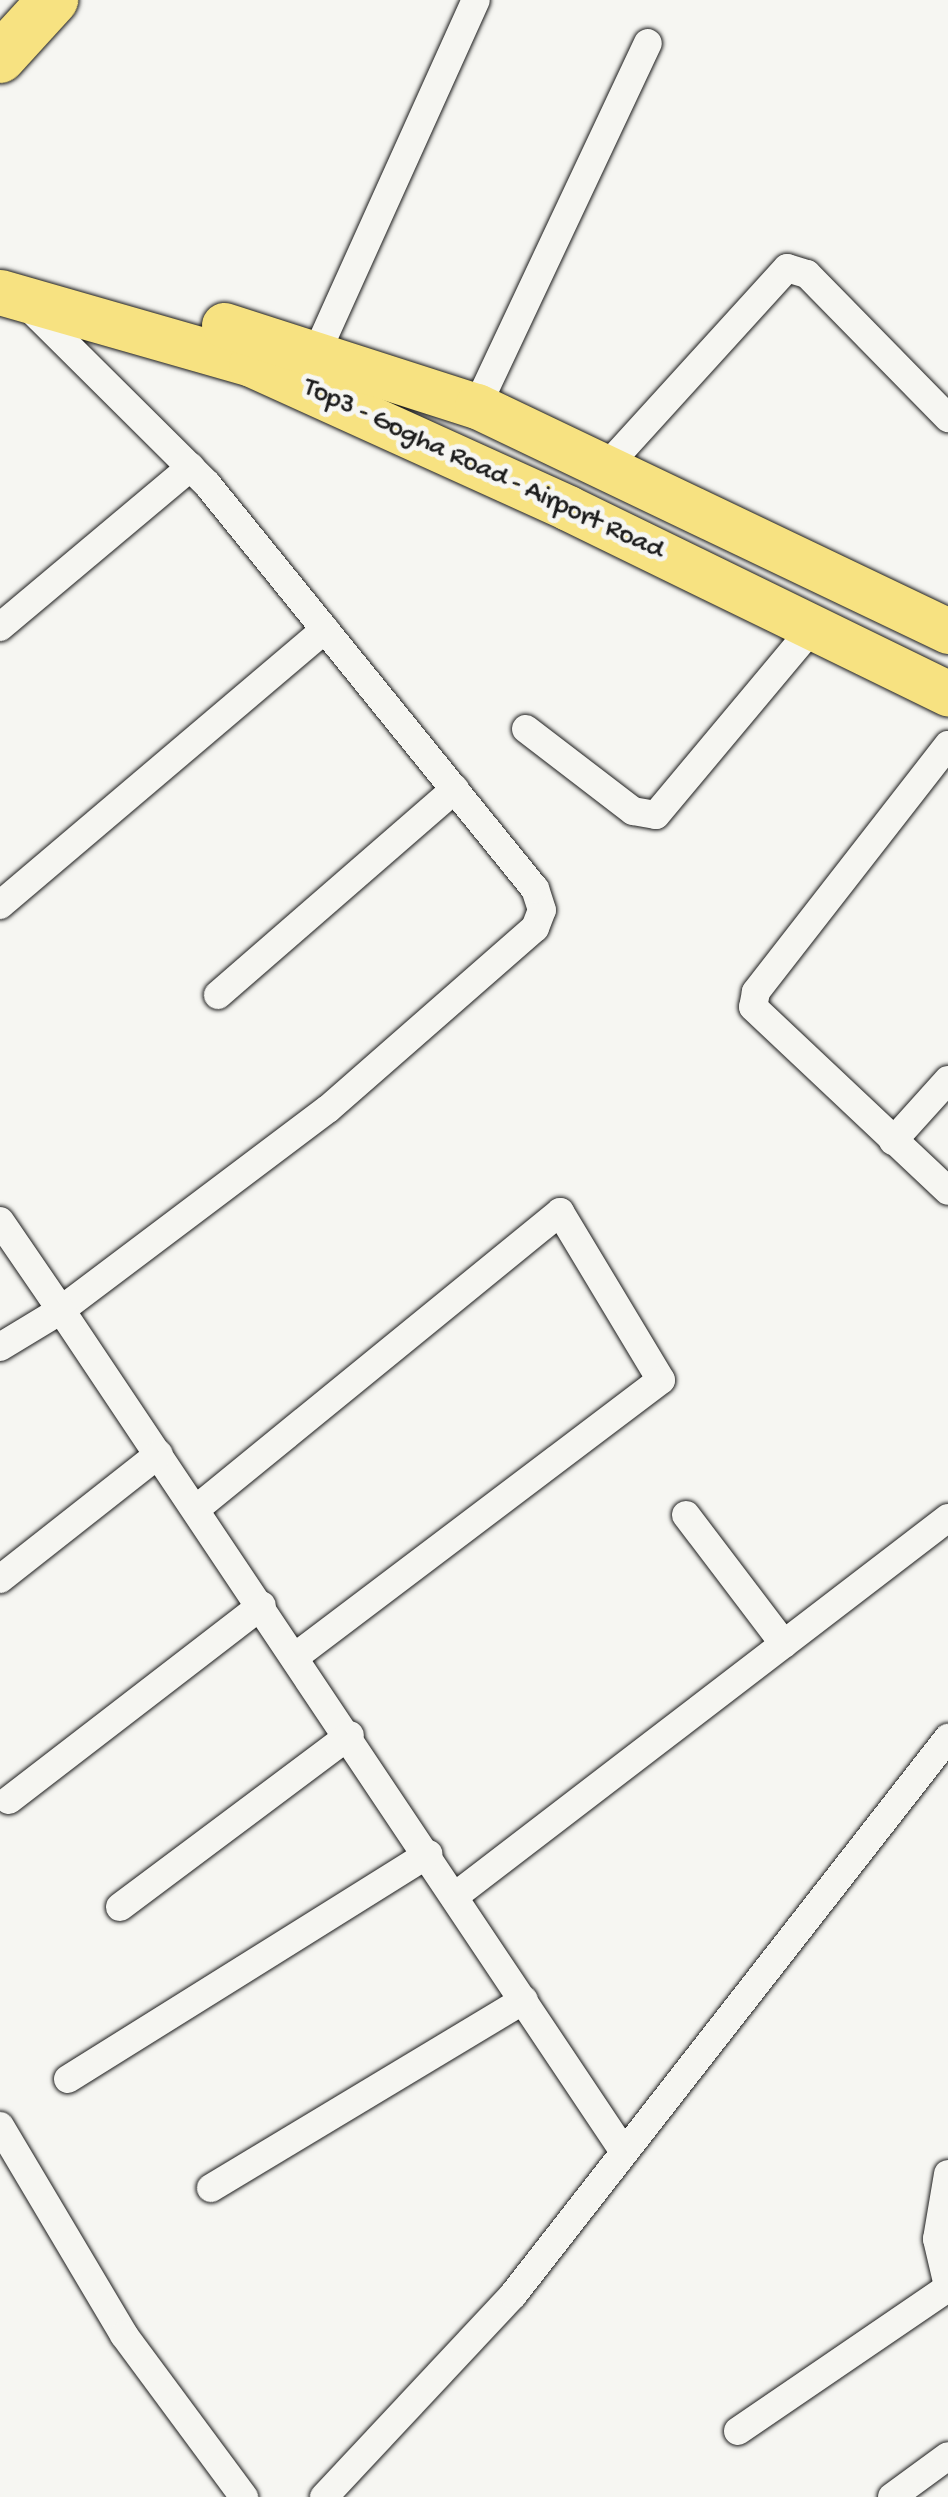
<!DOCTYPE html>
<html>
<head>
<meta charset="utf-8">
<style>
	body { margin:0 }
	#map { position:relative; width:948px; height:2497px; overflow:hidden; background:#f6f6f2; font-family:"Gochi Hand",sans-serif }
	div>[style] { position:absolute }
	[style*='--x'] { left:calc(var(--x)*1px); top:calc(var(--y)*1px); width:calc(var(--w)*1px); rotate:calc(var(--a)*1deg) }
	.roads { filter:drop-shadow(0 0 2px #1c1c1c) drop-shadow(0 0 2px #1c1c1c) }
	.street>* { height:28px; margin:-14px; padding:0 14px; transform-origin:14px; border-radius:14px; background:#f6f6f2 }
	.primary>* { height:45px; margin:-22.5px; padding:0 22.5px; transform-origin:22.5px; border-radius:22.5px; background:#f7e281 }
	.highway>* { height:50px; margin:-25px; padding:0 25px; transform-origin:25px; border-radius:25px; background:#f7e281 }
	span { translate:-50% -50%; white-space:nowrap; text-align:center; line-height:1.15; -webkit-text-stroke:10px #f6f6f2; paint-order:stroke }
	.street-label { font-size:28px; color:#1c1c1c }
</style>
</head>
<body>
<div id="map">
	<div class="roads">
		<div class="street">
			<div style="--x:316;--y:354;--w:388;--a:-65.7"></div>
			<div style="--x:477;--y:406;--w:401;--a:-64.8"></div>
			<div style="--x:606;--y:467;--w:269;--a:-47.7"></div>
			<div style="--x:787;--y:268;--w:21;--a:17"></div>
			<div style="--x:807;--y:274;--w:202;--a:45.6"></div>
			<div style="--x:0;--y:627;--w:249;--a:-40"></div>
			<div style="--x:526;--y:729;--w:135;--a:37.5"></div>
			<div style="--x:633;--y:811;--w:23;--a:10"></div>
			<div style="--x:656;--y:815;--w:246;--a:-50.1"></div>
			<div style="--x:948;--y:745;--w:313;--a:127.9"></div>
			<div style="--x:756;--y:992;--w:15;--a:101"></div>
			<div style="--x:753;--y:1007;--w:268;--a:43.3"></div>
			<div style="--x:0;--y:905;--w:426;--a:-40.3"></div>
			<div style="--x:218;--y:995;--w:314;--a:-41"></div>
			<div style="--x:893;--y:1141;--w:82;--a:-48"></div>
			<div style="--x:0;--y:1221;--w:108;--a:55.6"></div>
			<div style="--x:61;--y:1310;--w:334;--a:-37"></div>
			<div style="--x:328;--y:1109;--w:275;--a:-41.2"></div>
			<div style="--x:535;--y:928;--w:19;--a:-69"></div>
			<div style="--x:542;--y:910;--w:22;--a:-108"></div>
			<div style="--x:535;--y:889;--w:521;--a:-129"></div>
			<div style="--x:207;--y:484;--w:254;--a:-135.2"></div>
			<div style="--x:0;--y:1347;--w:71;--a:-31.2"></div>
			<div style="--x:61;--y:1310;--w:1009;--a:56.23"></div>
			<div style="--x:196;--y:1509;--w:470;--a:-39.2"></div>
			<div style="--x:560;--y:1212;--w:196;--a:59"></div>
			<div style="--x:661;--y:1380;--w:458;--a:142.9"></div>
			<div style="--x:686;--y:1515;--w:162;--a:52.8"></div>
			<div style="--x:0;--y:1579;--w:202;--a:-38.2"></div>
			<div style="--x:9;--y:1800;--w:319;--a:-37.6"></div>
			<div style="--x:455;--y:1896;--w:621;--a:-37.48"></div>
			<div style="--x:120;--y:1907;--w:287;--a:-36.8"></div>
			<div style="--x:68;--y:2079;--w:425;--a:-32"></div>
			<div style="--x:0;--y:2126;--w:243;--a:59.3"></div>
			<div style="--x:124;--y:2335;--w:202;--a:53.5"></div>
			<div style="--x:948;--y:2174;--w:66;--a:99.6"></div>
			<div style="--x:937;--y:2239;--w:48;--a:76.8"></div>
			<div style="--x:211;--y:2188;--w:365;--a:-31"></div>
			<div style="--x:738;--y:2431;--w:254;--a:-34.3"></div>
			<div style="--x:324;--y:2497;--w:277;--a:-46.9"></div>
			<div style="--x:513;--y:2295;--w:707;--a:-52.01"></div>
			<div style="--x:892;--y:2497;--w:69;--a:-36.2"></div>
		</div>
		<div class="primary">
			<div style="--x:0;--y:292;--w:261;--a:16"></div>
			<div style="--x:251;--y:364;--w:348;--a:24.4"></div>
			<div style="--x:568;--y:508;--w:423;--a:26"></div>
			<div style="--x:224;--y:325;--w:266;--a:17.8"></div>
			<div style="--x:477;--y:406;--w:522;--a:25.53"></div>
		</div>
		<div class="highway">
			<div style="--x:0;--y:58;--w:79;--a:-47.6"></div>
		</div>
	</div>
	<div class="street-label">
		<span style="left:483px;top:470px;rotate:25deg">Top3 - Gogha Road - Airport Road</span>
	</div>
</div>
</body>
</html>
